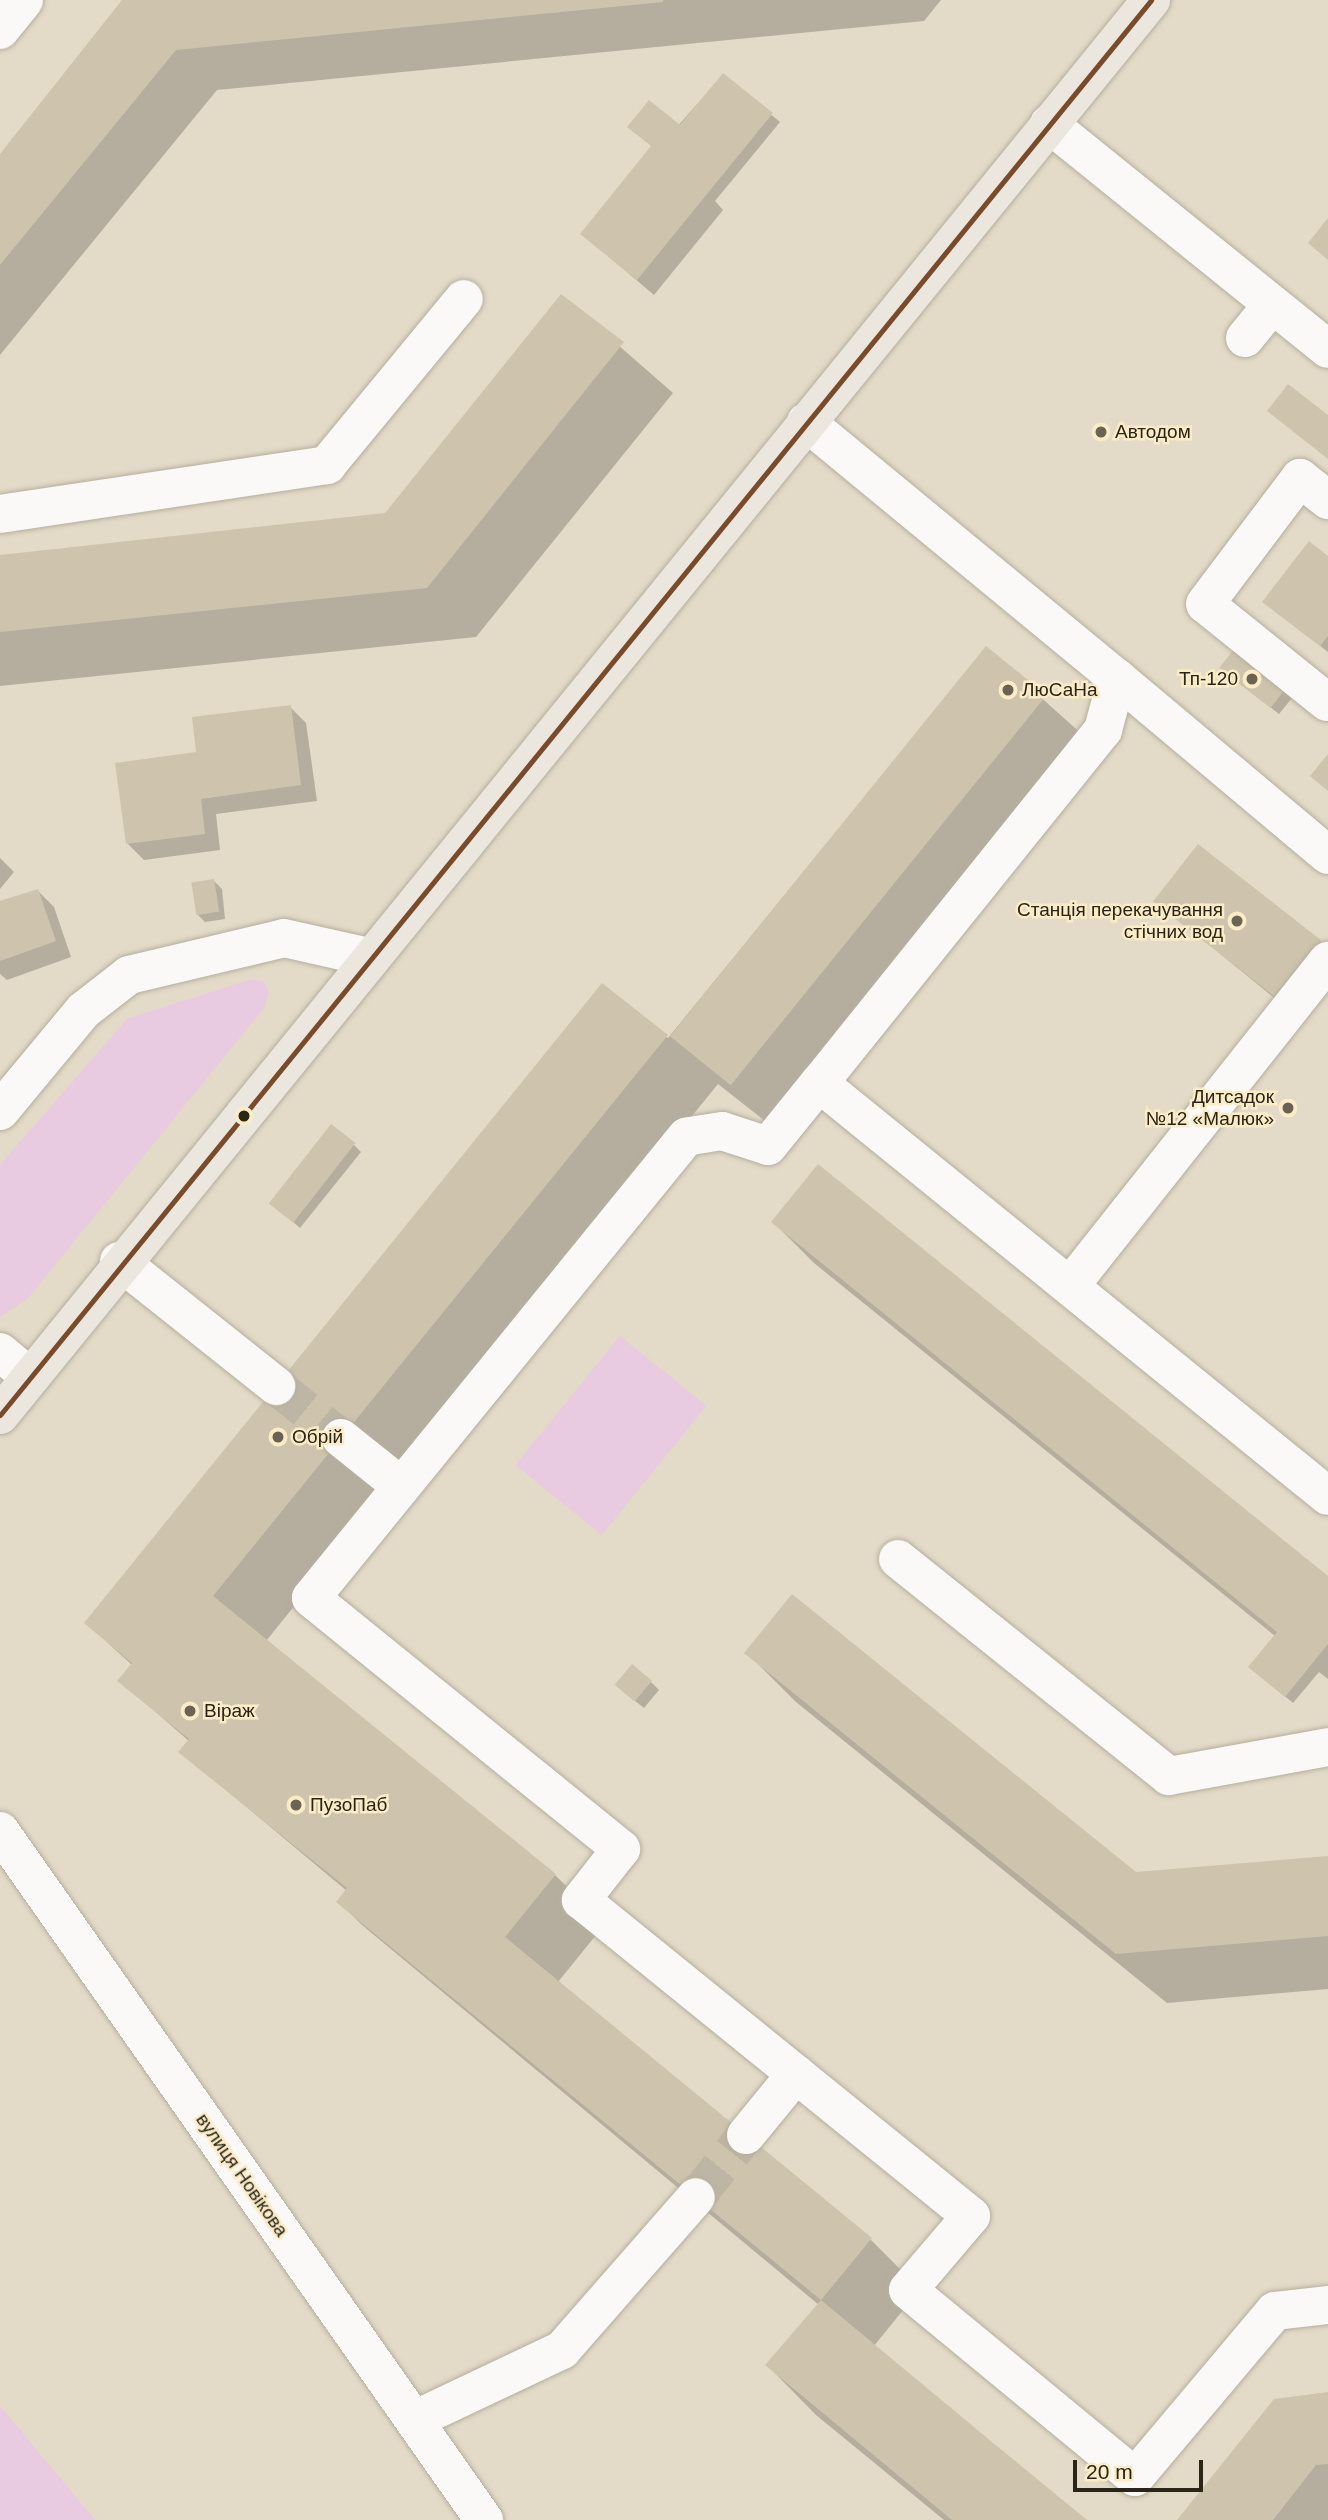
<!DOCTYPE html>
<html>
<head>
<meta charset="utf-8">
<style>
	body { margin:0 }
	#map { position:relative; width:1328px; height:2520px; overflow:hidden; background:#e3dac7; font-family:Arial,sans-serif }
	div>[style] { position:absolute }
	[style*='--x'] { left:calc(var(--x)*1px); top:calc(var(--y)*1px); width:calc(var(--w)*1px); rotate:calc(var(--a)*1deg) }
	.green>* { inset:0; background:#e8cae1; transform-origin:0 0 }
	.shadow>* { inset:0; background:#0003 }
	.building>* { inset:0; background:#cec4ae; transform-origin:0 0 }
	.minor-tunnel>* { height:38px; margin-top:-19px; transform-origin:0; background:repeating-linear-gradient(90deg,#beb6a4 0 38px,transparent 0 57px) }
	.roads { filter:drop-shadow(0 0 2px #b5af9f) drop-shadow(0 0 2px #b5af9f) }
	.minor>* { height:38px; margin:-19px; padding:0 19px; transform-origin:19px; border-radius:19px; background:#fbf9f7 }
	.major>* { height:38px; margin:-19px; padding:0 19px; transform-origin:19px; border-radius:19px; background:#ebe7de }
	.bus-1>* { height:5px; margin:-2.5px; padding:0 2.5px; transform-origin:2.5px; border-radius:2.5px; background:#7a4b2a }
	.dots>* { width:19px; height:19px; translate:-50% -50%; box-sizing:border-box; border:4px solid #fbecc8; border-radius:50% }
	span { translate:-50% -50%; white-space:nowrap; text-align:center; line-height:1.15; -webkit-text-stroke:5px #fbecc8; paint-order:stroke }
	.poi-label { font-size:19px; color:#2a2517 }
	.left { translate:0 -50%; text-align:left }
	.right { translate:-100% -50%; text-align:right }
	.street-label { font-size:19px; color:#2a2517 }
	.scale { position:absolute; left:1073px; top:2460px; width:130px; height:32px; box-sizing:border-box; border:4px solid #2a2517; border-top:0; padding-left:9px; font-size:21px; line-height:24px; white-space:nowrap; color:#2a2517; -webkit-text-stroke:5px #fbecc8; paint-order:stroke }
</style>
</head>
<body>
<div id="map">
	<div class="green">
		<div style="clip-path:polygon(249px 980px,263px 981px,269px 991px,264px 1008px,28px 1298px,0 1317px,0 1165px,127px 1019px)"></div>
		<div style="left:620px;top:1336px;width:111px;height:166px;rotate:39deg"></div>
		<div style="clip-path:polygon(0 2406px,95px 2520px,0 2520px)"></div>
	</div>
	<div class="shadow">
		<div style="clip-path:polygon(125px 0,941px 0,924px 21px,217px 90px,0 355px,0 156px)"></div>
		<div style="clip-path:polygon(723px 75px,780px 122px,715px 201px,723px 210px,654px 295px,582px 234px)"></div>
		<div style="clip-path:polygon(562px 296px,673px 393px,476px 637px,0 686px,0 556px,386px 514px)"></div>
		<div style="clip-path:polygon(1328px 558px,1328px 652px,1272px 609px)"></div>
		<div style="clip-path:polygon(986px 648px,1095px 746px,780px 1133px,718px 1084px,266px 1641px,555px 1875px,605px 1924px,558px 1982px,871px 2240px,920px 2289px,874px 2346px,1084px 2520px,944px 2520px,816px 2415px,767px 2365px,819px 2305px,362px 1925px,339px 1902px,347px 1891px,181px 1752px,189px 1741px,120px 1681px,132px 1665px,86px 1623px,603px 985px,668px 1038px)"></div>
		<div style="clip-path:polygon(1235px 652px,1292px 698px,1279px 714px,1230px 676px)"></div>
		<div style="clip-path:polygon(290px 707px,306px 723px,317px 801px,216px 814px,220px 850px,144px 860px,128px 844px,198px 754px)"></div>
		<div style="clip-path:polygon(0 858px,14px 872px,0 889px)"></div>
		<div style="clip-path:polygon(214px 881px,222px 889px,225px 919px,205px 922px,197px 914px)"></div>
		<div style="clip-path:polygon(38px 891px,54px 907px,71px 957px,7px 980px,0 974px,0 903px)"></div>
		<div style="clip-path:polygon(1155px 901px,1320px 942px,1328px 950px,1293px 1013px)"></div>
		<div style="clip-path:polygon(353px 1144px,361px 1152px,300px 1228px,276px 1207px)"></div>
		<div style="clip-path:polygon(773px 1222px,1328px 1579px,1328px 1679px,1319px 1672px,1293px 1703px,1258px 1674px,1275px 1636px,814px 1263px)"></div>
		<div style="clip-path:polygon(747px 1653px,1136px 1874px,1328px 1858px,1328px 1989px,1167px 2003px,796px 1702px)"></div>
		<div style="clip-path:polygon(651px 1682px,659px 1690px,644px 1708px,625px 1693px)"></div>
		<div style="clip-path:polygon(1328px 2394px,1328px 2520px,1180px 2520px)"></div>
	</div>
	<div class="building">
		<div style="clip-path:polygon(122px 0,663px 0,663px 2px,176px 50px,0 265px,0 154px)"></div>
		<div style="clip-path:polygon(723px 73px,773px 113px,637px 280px,580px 234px,651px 146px,627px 127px,649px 100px,680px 125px)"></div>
		<div style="clip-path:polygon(1328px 218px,1328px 260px,1308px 243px)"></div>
		<div style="clip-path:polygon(561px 294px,624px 342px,427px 588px,0 632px,0 555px,385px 513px)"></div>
		<div style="clip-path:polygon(1288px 384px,1328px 415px,1328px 459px,1267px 411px)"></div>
		<div style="clip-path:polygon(1309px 541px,1328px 556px,1328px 636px,1320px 646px,1262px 602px)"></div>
		<div style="left:986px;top:646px;width:78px;height:502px;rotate:39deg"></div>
		<div style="left:1234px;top:649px;width:65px;height:24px;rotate:38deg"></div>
		<div style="clip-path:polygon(291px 705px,301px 785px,201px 799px,205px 834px,126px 844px,115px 763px,196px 752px,192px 717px)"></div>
		<div style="clip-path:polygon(1328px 754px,1328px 791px,1310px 776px)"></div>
		<div style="left:1198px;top:844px;width:157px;height:73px;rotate:38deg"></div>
		<div style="left:214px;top:879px;width:33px;height:23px;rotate:81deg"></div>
		<div style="clip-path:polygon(38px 889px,56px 941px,0 961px,0 901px)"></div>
		<div style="clip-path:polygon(602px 983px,668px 1035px,213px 1596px,556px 1874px,505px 1937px,872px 2238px,821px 2300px,336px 1902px,347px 1888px,178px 1752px,189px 1739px,117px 1681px,132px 1663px,84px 1623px)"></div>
		<div style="left:331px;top:1124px;width:31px;height:101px;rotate:38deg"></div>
		<div style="clip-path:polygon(818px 1164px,1328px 1576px,1328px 1644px,1285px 1697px,1248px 1667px,1277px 1632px,771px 1222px)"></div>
		<div style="clip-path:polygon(792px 1594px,1136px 1872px,1328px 1856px,1328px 1936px,1116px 1954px,744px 1653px)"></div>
		<div style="left:632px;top:1664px;width:26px;height:27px;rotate:40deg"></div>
		<div style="clip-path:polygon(821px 2300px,992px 2442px,1087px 2520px,952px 2520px,765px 2365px)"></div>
		<div style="clip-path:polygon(1328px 2392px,1328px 2464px,1316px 2465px,1273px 2520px,1177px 2520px,1274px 2399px)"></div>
	</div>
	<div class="minor-tunnel">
		<div style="--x:276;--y:1386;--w:83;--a:38.7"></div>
		<div style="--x:696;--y:2197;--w:80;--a:-51.1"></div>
	</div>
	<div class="roads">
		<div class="minor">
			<div style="--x:0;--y:30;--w:38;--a:-51"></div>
			<div style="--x:1049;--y:124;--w:358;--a:38.9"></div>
			<div style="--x:1245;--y:338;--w:43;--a:-50.7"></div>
			<div style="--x:806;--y:422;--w:403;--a:39.5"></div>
			<div style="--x:1117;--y:678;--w:54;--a:105.1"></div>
			<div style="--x:1103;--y:730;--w:453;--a:128.8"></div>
			<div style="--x:819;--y:1083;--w:655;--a:39.06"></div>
			<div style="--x:0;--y:514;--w:331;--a:-8.5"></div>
			<div style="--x:327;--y:465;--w:215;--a:-50.5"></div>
			<div style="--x:1117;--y:678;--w:275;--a:40"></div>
			<div style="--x:1327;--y:702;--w:156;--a:-141.2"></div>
			<div style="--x:1205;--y:604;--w:158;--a:-53"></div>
			<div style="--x:1300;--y:478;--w:36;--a:38"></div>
			<div style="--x:819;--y:1083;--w:81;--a:129"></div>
			<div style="--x:768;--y:1146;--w:48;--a:-161.9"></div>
			<div style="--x:722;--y:1131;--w:36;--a:171"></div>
			<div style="--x:686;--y:1137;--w:594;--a:129.13"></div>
			<div style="--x:311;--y:1598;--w:399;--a:39"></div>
			<div style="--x:621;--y:1849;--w:65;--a:128.1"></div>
			<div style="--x:581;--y:1900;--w:502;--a:39.02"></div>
			<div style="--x:971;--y:2216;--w:97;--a:130.4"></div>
			<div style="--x:908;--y:2290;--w:294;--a:39.5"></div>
			<div style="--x:1135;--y:2477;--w:217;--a:-49.9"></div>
			<div style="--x:1275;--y:2311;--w:53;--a:-6.5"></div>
			<div style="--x:0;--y:1111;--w:131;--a:-50.3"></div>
			<div style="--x:84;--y:1010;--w:57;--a:-37.9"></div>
			<div style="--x:129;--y:975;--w:159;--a:-13.4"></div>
			<div style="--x:284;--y:938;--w:86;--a:12.7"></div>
			<div style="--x:119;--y:1261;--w:201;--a:38.5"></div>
			<div style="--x:1070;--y:1286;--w:415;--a:-51.6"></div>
			<div style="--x:0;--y:1352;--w:39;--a:40"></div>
			<div style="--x:341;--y:1438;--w:77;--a:38.7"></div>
			<div style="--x:898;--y:1559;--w:347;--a:38.7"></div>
			<div style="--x:1169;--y:1776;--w:162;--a:-10.3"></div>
			<div style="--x:0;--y:1831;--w:842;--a:54.91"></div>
			<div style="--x:746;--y:2135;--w:79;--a:-50.7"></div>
			<div style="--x:414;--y:2420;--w:164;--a:-25.3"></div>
			<div style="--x:562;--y:2350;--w:203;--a:-48.8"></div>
		</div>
		<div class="major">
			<div style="--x:0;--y:1415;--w:1824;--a:-50.87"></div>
		</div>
	</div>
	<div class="bus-1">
		<div style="--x:0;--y:1415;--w:1824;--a:-50.87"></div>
	</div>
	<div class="dots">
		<div style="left:1101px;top:432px;background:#6b6455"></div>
		<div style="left:1252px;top:679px;background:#6b6455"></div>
		<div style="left:1008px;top:690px;background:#6b6455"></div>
		<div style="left:1237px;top:921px;background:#6b6455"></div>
		<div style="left:1288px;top:1108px;background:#6b6455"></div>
		<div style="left:244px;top:1116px;background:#2a2517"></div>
		<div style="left:278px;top:1437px;background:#6b6455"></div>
		<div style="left:190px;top:1711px;background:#6b6455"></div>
		<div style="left:296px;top:1805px;background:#6b6455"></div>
	</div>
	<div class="poi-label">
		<span class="left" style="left:1115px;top:432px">Автодом</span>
		<span class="right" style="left:1238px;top:679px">Тп-120</span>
		<span class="left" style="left:1022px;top:690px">ЛюСаНа</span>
		<span class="right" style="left:1223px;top:921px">Станція перекачування<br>стічних вод</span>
		<span class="right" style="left:1274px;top:1108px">Дитсадок<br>№12 «Малюк»</span>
		<span class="left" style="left:292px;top:1437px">Обрiй</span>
		<span class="left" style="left:204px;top:1711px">Віраж</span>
		<span class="left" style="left:310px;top:1805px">ПузоПаб</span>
	</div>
	<div class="street-label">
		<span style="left:242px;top:2175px;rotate:55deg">вулиця Новікова</span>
	</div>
	<div class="scale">20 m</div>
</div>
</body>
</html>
